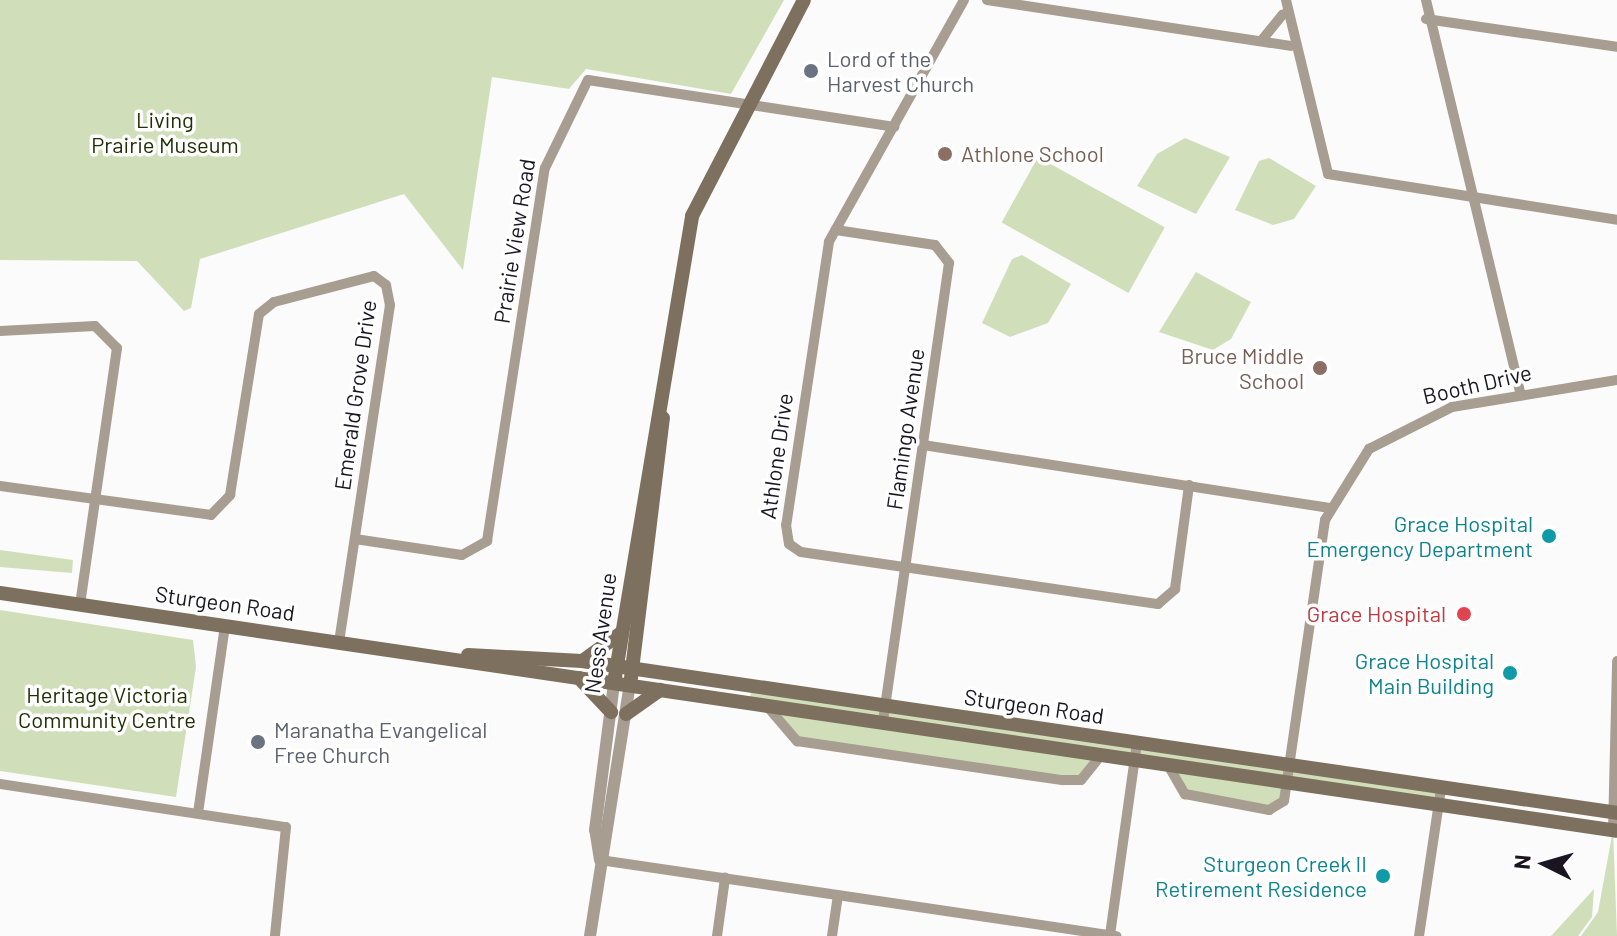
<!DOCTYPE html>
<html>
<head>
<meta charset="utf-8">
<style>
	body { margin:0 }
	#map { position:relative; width:1617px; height:936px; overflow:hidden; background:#fbfbfb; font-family:Barlow,sans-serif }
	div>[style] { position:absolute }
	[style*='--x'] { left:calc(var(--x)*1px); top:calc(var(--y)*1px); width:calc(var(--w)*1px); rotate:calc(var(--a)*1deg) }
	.green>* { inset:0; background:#d0dfba; transform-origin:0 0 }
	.minor>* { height:10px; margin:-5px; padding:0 5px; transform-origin:5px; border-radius:5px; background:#a79d91 }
	.tertiary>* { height:12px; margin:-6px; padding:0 6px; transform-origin:6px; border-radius:6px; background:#a79d91 }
	.secondary>* { height:14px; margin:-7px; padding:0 7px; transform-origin:7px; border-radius:7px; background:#7e705f }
	.dots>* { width:22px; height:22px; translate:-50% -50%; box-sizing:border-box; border:4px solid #fff; border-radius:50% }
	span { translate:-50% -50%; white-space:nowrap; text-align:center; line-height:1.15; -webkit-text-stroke:7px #fff; paint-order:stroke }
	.worship-label { font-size:22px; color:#5b616d }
	.left { translate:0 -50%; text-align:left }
	.park-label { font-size:22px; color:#222f04 }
	.education-label { font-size:22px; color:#785e54 }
	.right { translate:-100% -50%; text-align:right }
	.street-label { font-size:22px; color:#191622 }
	.culture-label { font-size:22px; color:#0d838f }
	.health-label { font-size:22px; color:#be3a42 }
	.north { position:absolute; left:1505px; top:824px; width:80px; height:80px; -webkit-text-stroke:6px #fff; paint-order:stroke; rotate:275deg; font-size:22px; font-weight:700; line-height:32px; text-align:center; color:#191622 }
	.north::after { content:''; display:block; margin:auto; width:28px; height:36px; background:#191622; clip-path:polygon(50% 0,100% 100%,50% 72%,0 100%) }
</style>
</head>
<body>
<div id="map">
	<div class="green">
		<div style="clip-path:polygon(0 0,784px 0,731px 94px,586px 69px,569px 89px,492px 77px,463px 270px,404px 194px,200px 259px,191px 308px,184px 311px,137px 261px,0 260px)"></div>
		<div style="clip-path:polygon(1185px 138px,1230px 157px,1196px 214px,1137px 186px,1157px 154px)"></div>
		<div style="left:1038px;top:157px;width:145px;height:75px;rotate:29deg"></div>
		<div style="clip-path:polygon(1269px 158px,1316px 186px,1294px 219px,1273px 225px,1235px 210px,1259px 161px)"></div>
		<div style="clip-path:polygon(1022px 255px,1071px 284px,1048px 323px,1010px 337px,982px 323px,1012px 259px)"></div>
		<div style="clip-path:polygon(1196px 272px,1251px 302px,1231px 339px,1213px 350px,1159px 332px)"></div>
		<div style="clip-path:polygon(0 550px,73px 560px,72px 573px,0 567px)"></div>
		<div style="clip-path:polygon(0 610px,193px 640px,196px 667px,176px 797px,0 771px)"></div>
		<div style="clip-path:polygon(752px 687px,1441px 788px,1438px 805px,1288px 783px,1275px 809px,1185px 794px,1168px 765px,1102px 755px,1081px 780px,797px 741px,766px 705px,749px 703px)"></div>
		<div style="clip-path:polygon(1613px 830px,1617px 936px,1581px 936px,1598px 912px)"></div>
		<div style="clip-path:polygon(1594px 889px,1592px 917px,1578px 936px,1551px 936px)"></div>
	</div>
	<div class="minor">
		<div style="--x:964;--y:0;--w:277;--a:119.2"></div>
		<div style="--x:829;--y:242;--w:286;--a:98.6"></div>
		<div style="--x:786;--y:525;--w:19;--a:81"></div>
		<div style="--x:789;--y:544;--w:14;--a:34"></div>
		<div style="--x:801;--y:552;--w:361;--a:8.3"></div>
		<div style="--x:1158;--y:604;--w:23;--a:-41"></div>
		<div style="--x:1175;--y:589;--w:105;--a:-82.3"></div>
		<div style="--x:987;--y:0;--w:307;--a:8.6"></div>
		<div style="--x:1286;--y:0;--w:179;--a:76.4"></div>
		<div style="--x:1328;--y:174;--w:293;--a:9"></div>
		<div style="--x:1426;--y:0;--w:404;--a:76.5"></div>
		<div style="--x:1426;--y:19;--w:193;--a:8.3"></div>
		<div style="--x:1262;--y:40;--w:33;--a:-51"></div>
		<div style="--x:836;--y:230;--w:100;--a:8.6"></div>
		<div style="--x:935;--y:245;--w:23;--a:52"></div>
		<div style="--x:949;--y:263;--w:465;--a:98.2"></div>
		<div style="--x:0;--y:331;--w:95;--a:-3"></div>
		<div style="--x:95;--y:326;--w:31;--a:45"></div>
		<div style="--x:117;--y:348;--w:259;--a:98.2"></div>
		<div style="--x:923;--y:445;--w:410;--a:8.8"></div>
		<div style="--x:0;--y:486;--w:213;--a:7.8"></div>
		<div style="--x:211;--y:515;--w:28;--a:-46"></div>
		<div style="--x:230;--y:495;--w:183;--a:-80.9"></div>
		<div style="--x:259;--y:314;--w:19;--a:-39"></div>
		<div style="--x:274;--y:302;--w:103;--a:-14.6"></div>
		<div style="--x:374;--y:276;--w:15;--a:37"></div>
		<div style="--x:386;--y:285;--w:20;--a:79"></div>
		<div style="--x:390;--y:305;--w:341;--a:98.6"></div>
		<div style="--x:355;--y:539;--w:108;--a:8.5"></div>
		<div style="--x:462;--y:555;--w:29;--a:-29"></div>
		<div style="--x:487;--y:541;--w:377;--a:-81.2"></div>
		<div style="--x:545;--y:168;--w:98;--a:-64"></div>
		<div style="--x:588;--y:80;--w:310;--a:8.7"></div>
		<div style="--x:766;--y:705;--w:48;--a:49.3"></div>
		<div style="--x:797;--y:741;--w:268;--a:8.4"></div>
		<div style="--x:1062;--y:780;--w:19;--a:0"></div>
		<div style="--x:1081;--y:780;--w:32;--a:-51"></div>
		<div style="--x:1168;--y:765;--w:34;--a:60"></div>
		<div style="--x:1185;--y:794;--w:86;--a:10.8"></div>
		<div style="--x:1269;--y:810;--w:17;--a:-31"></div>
		<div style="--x:1284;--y:801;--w:284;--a:-81.7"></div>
		<div style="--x:1325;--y:520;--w:84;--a:-58.2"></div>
		<div style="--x:1369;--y:449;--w:93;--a:-26.8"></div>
		<div style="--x:1452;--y:407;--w:167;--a:-9.3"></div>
		<div style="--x:0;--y:784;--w:289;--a:8.6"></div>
		<div style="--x:286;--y:827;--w:110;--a:95.8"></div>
		<div style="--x:198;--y:813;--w:190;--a:-81.8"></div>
		<div style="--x:1613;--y:830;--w:169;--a:-88.6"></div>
		<div style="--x:600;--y:860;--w:522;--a:8.38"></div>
		<div style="--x:1110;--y:935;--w:194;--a:-82"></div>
		<div style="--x:717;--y:936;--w:59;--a:-82.1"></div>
		<div style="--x:832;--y:936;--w:41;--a:-81.7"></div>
		<div style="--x:1419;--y:936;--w:150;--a:-81.5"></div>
	</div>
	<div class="tertiary">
		<div style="--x:600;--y:860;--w:30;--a:-99"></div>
		<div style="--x:595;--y:830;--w:148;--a:-82.6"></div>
		<div style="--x:590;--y:936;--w:255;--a:-81"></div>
	</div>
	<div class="secondary">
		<div style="--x:0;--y:593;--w:1634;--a:8.37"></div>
		<div style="--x:468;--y:655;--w:114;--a:3"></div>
		<div style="--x:582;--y:661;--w:1046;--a:8.35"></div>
		<div style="--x:584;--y:660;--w:46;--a:-36.1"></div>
		<div style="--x:615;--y:677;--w:467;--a:-80.5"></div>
		<div style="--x:692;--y:216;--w:243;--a:-62.6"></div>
		<div style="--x:579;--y:678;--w:47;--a:46.7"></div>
		<div style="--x:631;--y:678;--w:262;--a:-83"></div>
		<div style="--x:626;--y:714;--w:42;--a:-35.2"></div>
	</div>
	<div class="dots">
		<div style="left:811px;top:71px;background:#6b7280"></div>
		<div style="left:945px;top:154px;background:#8d6e63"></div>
		<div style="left:1320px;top:368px;background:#8d6e63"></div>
		<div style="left:1549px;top:536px;background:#0f9aa8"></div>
		<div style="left:1464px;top:614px;background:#e0444e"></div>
		<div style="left:1510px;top:673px;background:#0f9aa8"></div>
		<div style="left:258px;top:742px;background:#6b7280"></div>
		<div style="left:1383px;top:876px;background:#0f9aa8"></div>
	</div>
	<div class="worship-label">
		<span class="left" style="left:827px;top:71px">Lord of the<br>Harvest Church</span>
		<span class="left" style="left:274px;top:742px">Maranatha Evangelical<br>Free Church</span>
	</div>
	<div class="park-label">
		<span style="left:165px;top:132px">Living<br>Prairie Museum</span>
		<span style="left:107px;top:707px">Heritage Victoria<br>Community Centre</span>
	</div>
	<div class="education-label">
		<span class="left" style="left:961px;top:154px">Athlone School</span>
		<span class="right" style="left:1304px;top:368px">Bruce Middle<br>School</span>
	</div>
	<div class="street-label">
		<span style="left:514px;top:241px;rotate:-81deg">Prairie View Road</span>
		<span style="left:1477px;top:384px;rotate:-13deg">Booth Drive</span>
		<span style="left:355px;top:395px;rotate:-82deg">Emerald Grove Drive</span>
		<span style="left:905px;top:429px;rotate:-82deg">Flamingo Avenue</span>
		<span style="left:776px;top:456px;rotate:-82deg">Athlone Drive</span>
		<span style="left:225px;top:603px;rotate:8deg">Sturgeon Road</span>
		<span style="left:600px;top:633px;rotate:-82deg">Ness Avenue</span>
		<span style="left:1034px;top:706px;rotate:8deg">Sturgeon Road</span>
	</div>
	<div class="culture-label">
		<span class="right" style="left:1533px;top:536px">Grace Hospital<br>Emergency Department</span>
		<span class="right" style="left:1494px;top:673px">Grace Hospital<br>Main Building</span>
		<span class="right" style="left:1367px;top:876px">Sturgeon Creek II<br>Retirement Residence</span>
	</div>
	<div class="health-label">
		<span class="right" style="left:1446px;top:614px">Grace Hospital</span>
	</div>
	<div class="north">N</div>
</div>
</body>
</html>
